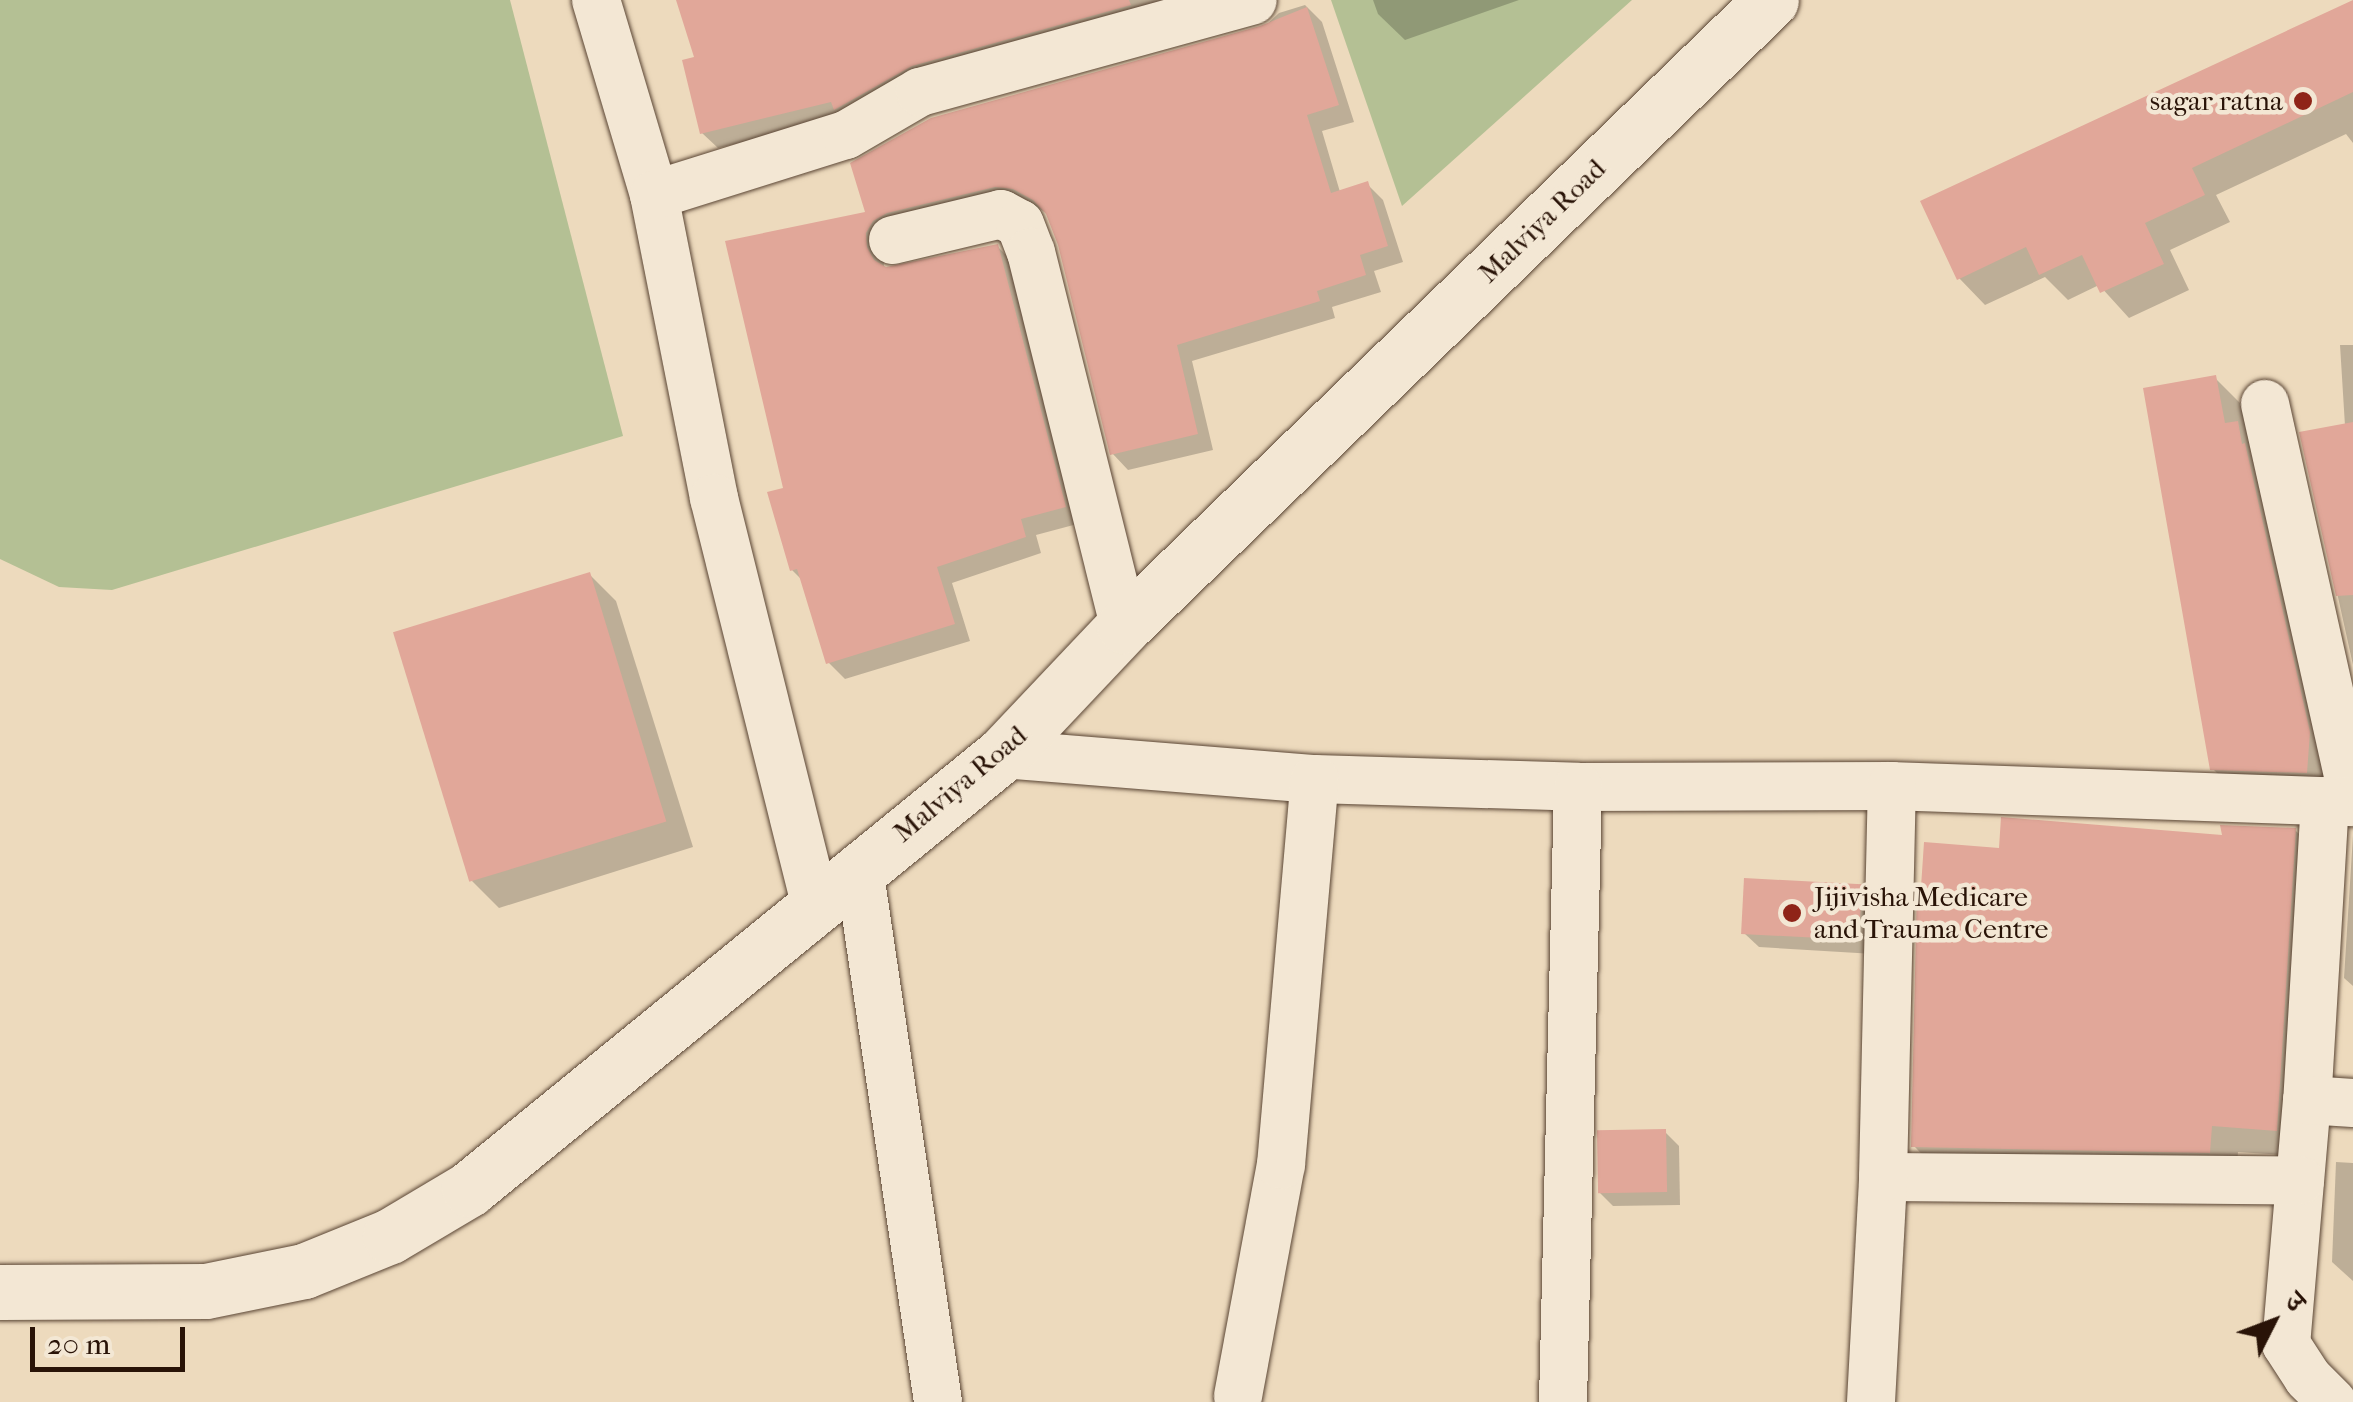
<!DOCTYPE html>
<html>
<head>
<meta charset="utf-8">
<style>
	body { margin:0 }
	#map { position:relative; width:2353px; height:1402px; overflow:hidden; background:#eddabd; font-family:"IM FELL French Canon","Noto Serif Devanagari",serif }
	div>[style] { position:absolute }
	[style*='--x'] { left:calc(var(--x)*1px); top:calc(var(--y)*1px); width:calc(var(--w)*1px); rotate:calc(var(--a)*1deg) }
	.green>* { inset:0; background:#b4c094 }
	.shadow>* { inset:0; background:#0003 }
	.building>* { inset:0; background:#e1a799; transform-origin:0 0 }
	.roads { filter:drop-shadow(0 0 2px #5a4534) drop-shadow(0 0 2px #5a4534) }
	.minor>* { height:48px; margin:-24px; padding:0 24px; transform-origin:24px; border-radius:24px; background:#f3e7d4 }
	.tertiary>* { height:55px; margin:-27.5px; padding:0 27.5px; transform-origin:27.5px; border-radius:27.5px; background:#f3e7d4 }
	.dots>* { width:28px; height:28px; translate:-50% -50%; box-sizing:border-box; border:5px solid #f3e7d4; border-radius:50% }
	span { translate:-50% -50%; white-space:nowrap; text-align:center; line-height:1.15; -webkit-text-stroke:9px #f3e7d4; paint-order:stroke }
	.poi-label { font-size:28px; color:#291307 }
	.right { translate:-100% -50%; text-align:right }
	.left { translate:0 -50%; text-align:left }
	.street-label { font-size:28px; color:#291307 }
	.north { position:absolute; left:2223px; top:1272px; width:100px; height:100px; -webkit-text-stroke:8px #f3e7d4; paint-order:stroke; rotate:48deg; font-size:28px; font-weight:700; line-height:40px; text-align:center; color:#291307 }
	.north::after { content:''; display:block; margin:auto; width:35px; height:45px; background:#291307; clip-path:polygon(50% 0,100% 100%,50% 72%,0 100%) }
	.scale { position:absolute; left:30px; top:1327px; width:155px; height:45px; box-sizing:border-box; border:5px solid #291307; border-top:0; padding-left:12px; font-size:30px; line-height:35px; white-space:nowrap; color:#291307; -webkit-text-stroke:8px #f3e7d4; paint-order:stroke }
</style>
</head>
<body>
<div id="map">
	<div class="green">
		<div style="clip-path:polygon(0 0,510px 0,623px 436px,112px 590px,59px 587px,0 559px)"></div>
		<div style="clip-path:polygon(1331px 0,1632px 0,1402px 206px)"></div>
	</div>
	<div class="shadow">
		<div style="clip-path:polygon(678px 0,1221px 0,845px 118px,718px 148px,702px 133px,697px 59px)"></div>
		<div style="clip-path:polygon(1373px 0,1519px 0,1405px 40px,1378px 14px)"></div>
		<div style="clip-path:polygon(2353px 2px,2353px 143px,2346px 134px,2216px 195px,2230px 222px,2170px 250px,2189px 290px,2129px 318px,2099px 285px,2068px 300px,2045px 277px,1985px 305px,1959px 278px)"></div>
		<div style="clip-path:polygon(1305px 5px,1322px 22px,1354px 122px,1322px 131px,1340px 192px,1367px 184px,1383px 200px,1403px 262px,1374px 271px,1381px 292px,1332px 307px,1335px 318px,1192px 361px,1213px 450px,1128px 470px,1112px 453px,1060px 244px,1048px 214px,1033px 205px,883px 248px,884px 268px,997px 246px,1014px 263px,1081px 523px,1036px 535px,1041px 553px,952px 583px,970px 641px,845px 679px,829px 663px,803px 581px,792px 570px,786px 489px,868px 213px,1262px 29px,1279px 13px)"></div>
		<div style="clip-path:polygon(2340px 345px,2353px 345px,2353px 665px,2302px 434px,2345px 426px)"></div>
		<div style="clip-path:polygon(2215px 378px,2242px 405px,2247px 434px,2264px 450px,2344px 799px,2239px 795px,2212px 768px)"></div>
		<div style="clip-path:polygon(589px 574px,616px 601px,693px 847px,499px 908px,472px 881px)"></div>
		<div style="clip-path:polygon(2295px 830px,2321px 857px,2302px 1156px,2238px 1152px,2236px 1178px,1940px 1173px,1914px 1146px,2225px 837px)"></div>
		<div style="clip-path:polygon(2353px 835px,2353px 986px,2344px 978px)"></div>
		<div style="clip-path:polygon(1861px 887px,1875px 901px,1874px 954px,1759px 947px,1744px 933px)"></div>
		<div style="clip-path:polygon(1665px 1132px,1679px 1146px,1680px 1205px,1613px 1206px,1599px 1192px)"></div>
		<div style="clip-path:polygon(2336px 1162px,2353px 1163px,2353px 1281px,2332px 1262px)"></div>
	</div>
	<div class="building">
		<div style="clip-path:polygon(676px 0,1129px 0,1131px 5px,912px 66px,834px 110px,831px 102px,700px 134px,682px 60px,694px 57px)"></div>
		<div style="clip-path:polygon(2353px 0,2353px 92px,2192px 168px,2205px 195px,2145px 223px,2164px 264px,2100px 293px,2082px 255px,2039px 275px,2026px 247px,1957px 280px,1920px 201px)"></div>
		<div style="clip-path:polygon(1307px 7px,1339px 105px,1307px 115px,1331px 193px,1368px 181px,1388px 246px,1360px 255px,1366px 275px,1317px 291px,1320px 301px,1177px 345px,1198px 434px,1110px 455px,1058px 245px,1046px 214px,1033px 200px,1013px 189px,995px 187px,887px 213px,873px 221px,866px 233px,867px 247px,874px 260px,886px 267px,998px 244px,1066px 507px,1021px 519px,1026px 537px,937px 567px,955px 624px,826px 664px,797px 569px,790px 571px,767px 492px,783px 488px,725px 241px,865px 212px,850px 163px,931px 118px,1260px 26px)"></div>
		<div style="clip-path:polygon(2216px 375px,2225px 423px,2238px 421px,2242px 444px,2245px 443px,2310px 732px,2307px 773px,2210px 770px,2143px 388px)"></div>
		<div style="clip-path:polygon(2353px 422px,2353px 595px,2336px 596px,2299px 432px)"></div>
		<div style="left:590px;top:572px;width:261px;height:206px;rotate:73deg"></div>
		<div style="clip-path:polygon(2001px 817px,2222px 835px,2220px 825px,2296px 828px,2277px 1131px,2212px 1126px,2210px 1153px,1911px 1147px,1917px 887px,1921px 887px,1924px 842px,1999px 848px)"></div>
		<div style="left:1744px;top:878px;width:118px;height:56px;rotate:3deg"></div>
		<div style="left:1666px;top:1129px;width:63px;height:69px;rotate:89deg"></div>
	</div>
	<div class="roads">
		<div class="minor">
			<div style="--x:596;--y:0;--w:203;--a:73.4"></div>
			<div style="--x:654;--y:195;--w:309;--a:78.8"></div>
			<div style="--x:714;--y:498;--w:417;--a:76"></div>
			<div style="--x:654;--y:195;--w:201;--a:-17.4"></div>
			<div style="--x:846;--y:135;--w:86;--a:-30.2"></div>
			<div style="--x:920;--y:92;--w:345;--a:-15.4"></div>
			<div style="--x:893;--y:240;--w:111;--a:-13.5"></div>
			<div style="--x:1001;--y:214;--w:21;--a:28"></div>
			<div style="--x:1020;--y:224;--w:30;--a:69"></div>
			<div style="--x:1031;--y:252;--w:385;--a:76"></div>
			<div style="--x:2265;--y:404;--w:405;--a:77.4"></div>
			<div style="--x:1003;--y:754;--w:313;--a:4.6"></div>
			<div style="--x:1315;--y:779;--w:263;--a:1.7"></div>
			<div style="--x:1578;--y:787;--w:314;--a:-0.2"></div>
			<div style="--x:1892;--y:786;--w:461;--a:2"></div>
			<div style="--x:2325;--y:801;--w:300;--a:93.4"></div>
			<div style="--x:2307;--y:1100;--w:245;--a:94.9"></div>
			<div style="--x:2286;--y:1344;--w:40;--a:57.1"></div>
			<div style="--x:2308;--y:1378;--w:34;--a:45"></div>
			<div style="--x:859;--y:868;--w:540;--a:81.58"></div>
			<div style="--x:2307;--y:1100;--w:46;--a:3.7"></div>
			<div style="--x:1883;--y:1177;--w:417;--a:0.5"></div>
			<div style="--x:1238;--y:1396;--w:235;--a:-79.5"></div>
			<div style="--x:1281;--y:1165;--w:387;--a:-85"></div>
			<div style="--x:1563;--y:1402;--w:615;--a:-88.6"></div>
			<div style="--x:1871;--y:1402;--w:225;--a:-86.9"></div>
			<div style="--x:1883;--y:1177;--w:391;--a:-88.7"></div>
		</div>
		<div class="tertiary">
			<div style="--x:0;--y:1292;--w:206;--a:-0.3"></div>
			<div style="--x:206;--y:1291;--w:100;--a:-11.5"></div>
			<div style="--x:304;--y:1271;--w:93;--a:-22.1"></div>
			<div style="--x:390;--y:1236;--w:92;--a:-30.7"></div>
			<div style="--x:469;--y:1189;--w:689;--a:-39.17"></div>
			<div style="--x:1003;--y:754;--w:176;--a:-46.6"></div>
			<div style="--x:1124;--y:626;--w:900;--a:-44.05"></div>
		</div>
	</div>
	<div class="dots">
		<div style="left:2303px;top:101px;background:#8f2418"></div>
		<div style="left:1792px;top:913px;background:#8f2418"></div>
	</div>
	<div class="poi-label">
		<span class="right" style="left:2283px;top:101px">sagar ratna</span>
		<span class="left" style="left:1814px;top:913px">Jijivisha Medicare<br>and Trauma Centre</span>
	</div>
	<div class="street-label">
		<span style="left:1542px;top:221px;rotate:-44deg">Malviya Road</span>
		<span style="left:960px;top:784px;rotate:-40deg">Malviya Road</span>
	</div>
	<div class="north">उ</div>
	<div class="scale">20 m</div>
</div>
</body>
</html>
